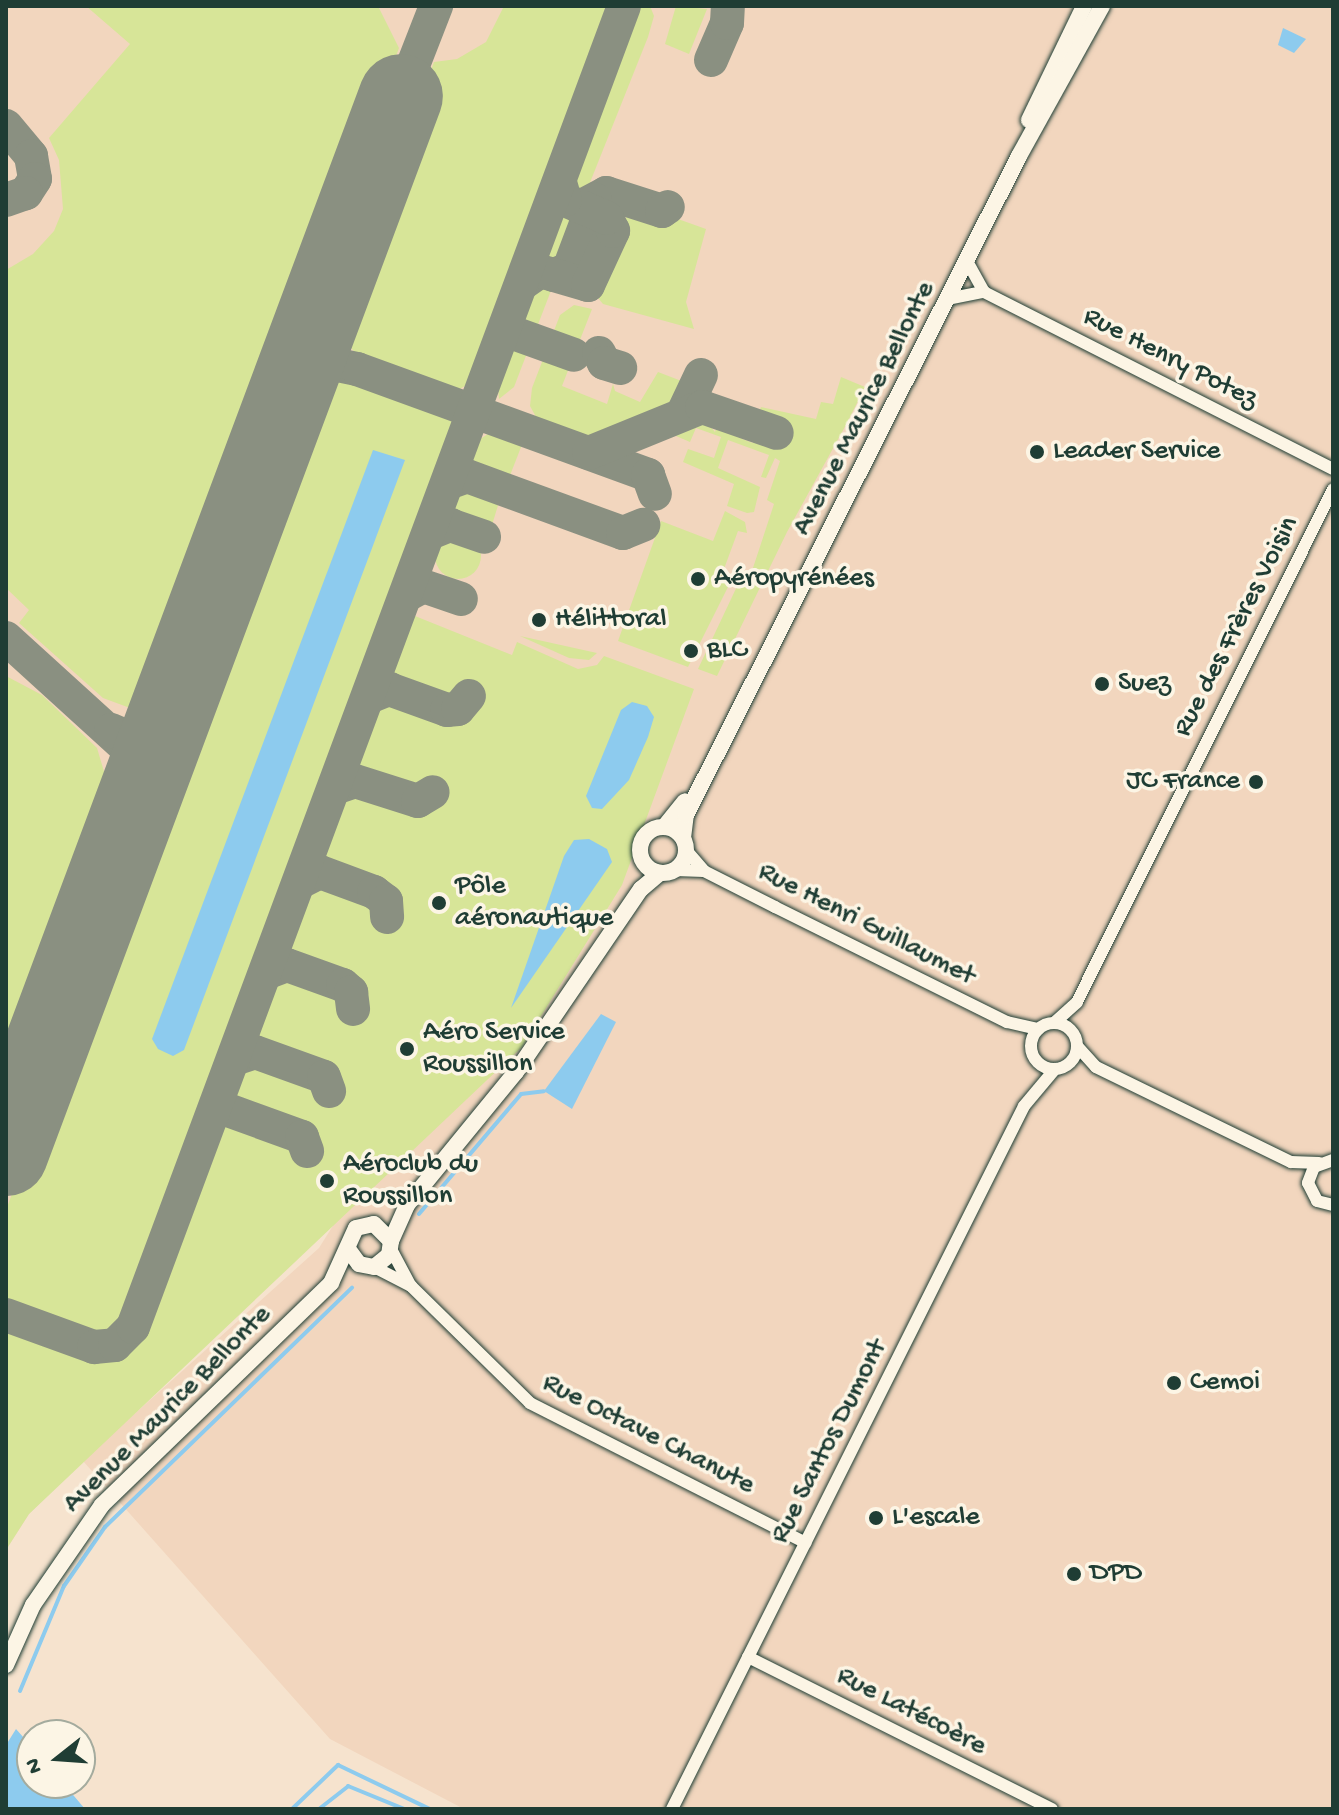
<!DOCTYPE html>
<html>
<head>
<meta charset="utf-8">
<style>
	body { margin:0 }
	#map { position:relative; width:1339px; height:1815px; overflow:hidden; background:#f6e3ce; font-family:"Gochi Hand",sans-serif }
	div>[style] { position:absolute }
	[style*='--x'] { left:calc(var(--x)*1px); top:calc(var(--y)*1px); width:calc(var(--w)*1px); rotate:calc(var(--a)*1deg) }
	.built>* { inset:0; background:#f2d6be }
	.green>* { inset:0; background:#d7e598 }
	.round { border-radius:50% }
	.water>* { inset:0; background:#8dcbee }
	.stream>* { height:4px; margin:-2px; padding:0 2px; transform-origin:2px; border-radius:2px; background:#8dcbee }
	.taxiway>* { height:34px; margin:-17px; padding:0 17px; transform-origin:17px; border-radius:17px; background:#8a9081 }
	.runway>* { height:84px; margin:-42px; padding:0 42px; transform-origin:42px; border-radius:42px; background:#8a9081 }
	.roads { filter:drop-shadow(0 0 2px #1f3d34) drop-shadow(0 0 2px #1f3d34) }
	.minor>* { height:12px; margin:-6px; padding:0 6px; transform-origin:6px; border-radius:6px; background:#fcf5e5 }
	.minor>.ring { margin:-6px; padding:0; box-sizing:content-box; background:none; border:12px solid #fcf5e5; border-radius:50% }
	.tertiary>* { height:16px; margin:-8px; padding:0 8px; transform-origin:8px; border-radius:8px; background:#fcf5e5 }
	.tertiary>.ring { margin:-8px; padding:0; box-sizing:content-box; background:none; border:16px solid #fcf5e5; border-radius:50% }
	.dots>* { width:22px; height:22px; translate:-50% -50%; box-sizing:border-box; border:4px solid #fcf5e5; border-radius:50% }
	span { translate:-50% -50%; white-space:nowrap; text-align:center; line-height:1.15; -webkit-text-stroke:7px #fcf5e5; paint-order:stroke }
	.street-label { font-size:28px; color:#1f3d34 }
	.poi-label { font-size:28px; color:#1f3d34 }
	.left { translate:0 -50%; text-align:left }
	.right { translate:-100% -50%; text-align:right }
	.frame { position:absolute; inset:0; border:8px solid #1f3d34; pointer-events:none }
	.north { position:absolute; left:16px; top:1719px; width:80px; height:80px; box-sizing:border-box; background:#fcf5e5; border:2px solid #a4ab9e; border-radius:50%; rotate:253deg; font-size:22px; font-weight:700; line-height:32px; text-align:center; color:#1f3d34 }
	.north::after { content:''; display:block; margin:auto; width:28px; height:36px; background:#1f3d34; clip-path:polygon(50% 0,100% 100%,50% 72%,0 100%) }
</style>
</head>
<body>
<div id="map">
	<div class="built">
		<div style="clip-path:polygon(evenodd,6px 6px,1333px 6px,1333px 1809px,464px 1809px,330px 1739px,83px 1461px,29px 1514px,6px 1550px,6px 6px,434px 1064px,319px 1248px,111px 1435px,111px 1434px,434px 1064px)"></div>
	</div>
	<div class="green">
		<div style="clip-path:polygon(86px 6px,378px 6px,399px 48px,164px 682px,144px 703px,130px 708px,103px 698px,19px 623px,29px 610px,6px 588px,6px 270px,33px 254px,54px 231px,63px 209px,59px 160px,49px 138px,130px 44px)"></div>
		<div style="clip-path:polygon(504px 6px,609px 6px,612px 17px,476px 380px,454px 392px,361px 360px,343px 338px,341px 311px,434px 62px,457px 59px,486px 42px)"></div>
		<div style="clip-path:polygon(636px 6px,650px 6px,654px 16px,648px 37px,585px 195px,580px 195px,571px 184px)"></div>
		<div style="clip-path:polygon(676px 6px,707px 9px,689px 54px,665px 44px)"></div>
		<div style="clip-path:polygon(628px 211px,670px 225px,678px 219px,706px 229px,686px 302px,694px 329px,603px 304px,598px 298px)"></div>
		<div style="clip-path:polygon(563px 212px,574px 214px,577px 224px,562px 262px,553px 265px,545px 254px)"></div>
		<div style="clip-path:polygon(594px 222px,601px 236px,587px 272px,579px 274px,575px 272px)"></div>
		<div style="clip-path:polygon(539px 279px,552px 288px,514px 387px,499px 399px,497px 379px)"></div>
		<div style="clip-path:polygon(574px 305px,592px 309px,562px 386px,607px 404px,613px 384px,615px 391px,640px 402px,658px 372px,692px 385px,687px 398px,593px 445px,541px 426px,530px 406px,532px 388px,560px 315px)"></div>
		<div style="clip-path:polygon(841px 377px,865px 387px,847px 423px,787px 532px,717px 676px,698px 669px,740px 580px,748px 583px,774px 504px,767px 500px,780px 461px,775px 458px,766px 478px,761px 477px,769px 455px,728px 440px,718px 468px,760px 487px,754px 512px,747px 513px,727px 506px,734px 484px,683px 462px,688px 449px,714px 458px,721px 437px,696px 428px,690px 442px,669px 433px,617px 453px,701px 415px,715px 432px,718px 423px,744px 432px,742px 439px,753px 443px,755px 432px,775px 438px,777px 430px,755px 422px,761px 407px,816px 419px,821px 402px,833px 404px)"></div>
		<div style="clip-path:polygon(347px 379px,439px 409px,453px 423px,455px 441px,121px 1327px,102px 1338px,87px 1337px,6px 1307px,6px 1210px,303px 412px,323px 387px)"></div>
		<div style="clip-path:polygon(491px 432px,510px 432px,523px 442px,509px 478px,469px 463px,474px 443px)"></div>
		<div style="clip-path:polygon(464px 484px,500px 499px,491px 528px,451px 513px,457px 487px)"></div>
		<div style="clip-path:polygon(725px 511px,745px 522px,747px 533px,738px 531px,721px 577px,731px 581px,688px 667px,618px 641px,661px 521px,713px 541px)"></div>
		<div class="round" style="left:435px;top:533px;width:46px;height:46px"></div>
		<div style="clip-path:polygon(415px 616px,512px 655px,517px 642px,578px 669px,597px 665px,604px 656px,694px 689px,622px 885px,522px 1047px,29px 1514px,6px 1550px,6px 1327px,100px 1357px,125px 1348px,140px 1329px,391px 664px)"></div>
		<div style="clip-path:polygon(520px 636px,597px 653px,589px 660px,569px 658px)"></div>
		<div style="clip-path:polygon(6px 676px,42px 695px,97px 748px,111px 795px,110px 820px,6px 1100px)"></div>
	</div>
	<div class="water">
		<div style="clip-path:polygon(1283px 28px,1306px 39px,1294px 53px,1278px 45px)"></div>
		<div style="clip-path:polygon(373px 450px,405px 460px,184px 1050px,173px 1056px,158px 1049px,152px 1039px)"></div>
		<div style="clip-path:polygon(632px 702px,647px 706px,654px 717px,648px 737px,629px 780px,602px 809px,592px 808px,586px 796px,621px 710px)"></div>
		<div style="clip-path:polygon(589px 839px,607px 849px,612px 862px,511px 1008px,564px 856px,574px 840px)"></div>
		<div style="clip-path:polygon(601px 1014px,616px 1022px,572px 1109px,544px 1091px)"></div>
		<div style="clip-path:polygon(16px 1729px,32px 1747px,32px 1783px,63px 1783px,85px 1809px,6px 1809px,6px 1745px)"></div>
	</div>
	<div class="stream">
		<div style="--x:419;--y:1214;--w:157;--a:-49.6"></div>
		<div style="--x:521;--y:1094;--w:23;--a:-7"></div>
		<div style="--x:20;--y:1691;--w:114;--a:-67.3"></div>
		<div style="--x:64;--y:1586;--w:72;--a:-55.2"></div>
		<div style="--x:105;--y:1527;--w:344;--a:-44.1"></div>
		<div style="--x:292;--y:1809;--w:64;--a:-43.7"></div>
		<div style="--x:338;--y:1765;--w:102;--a:25.6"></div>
		<div style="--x:319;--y:1809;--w:37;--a:-38"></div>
		<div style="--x:348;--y:1786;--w:61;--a:22.3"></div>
	</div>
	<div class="taxiway">
		<div style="--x:711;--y:60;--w:40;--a:-66.6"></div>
		<div style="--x:727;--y:23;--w:17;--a:-87"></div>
		<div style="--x:401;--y:96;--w:97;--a:-68.7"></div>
		<div style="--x:6;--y:126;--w:39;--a:50"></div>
		<div style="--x:31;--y:156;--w:23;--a:80"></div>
		<div style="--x:35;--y:179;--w:17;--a:123"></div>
		<div style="--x:26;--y:193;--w:21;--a:161"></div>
		<div style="--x:584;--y:212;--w:6;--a:-129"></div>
		<div style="--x:580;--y:207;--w:30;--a:-28"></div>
		<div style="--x:606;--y:193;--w:59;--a:17.8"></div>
		<div style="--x:662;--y:211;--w:7;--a:-34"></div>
		<div style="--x:554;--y:275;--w:16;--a:-22"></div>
		<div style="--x:569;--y:269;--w:74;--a:-69.4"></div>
		<div style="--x:523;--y:283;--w:21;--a:-35"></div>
		<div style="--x:540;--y:271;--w:50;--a:16.3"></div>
		<div style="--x:588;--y:285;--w:60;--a:-65.2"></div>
		<div style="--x:613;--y:231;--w:14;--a:-115"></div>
		<div style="--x:607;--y:218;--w:46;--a:-156.8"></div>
		<div style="--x:565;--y:200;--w:19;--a:-106"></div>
		<div style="--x:505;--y:330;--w:73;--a:19.9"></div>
		<div style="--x:599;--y:353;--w:11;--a:63"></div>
		<div style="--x:604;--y:363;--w:17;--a:17"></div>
		<div style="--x:283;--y:410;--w:51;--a:-55.4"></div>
		<div style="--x:312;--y:368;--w:21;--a:-11"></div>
		<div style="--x:333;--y:364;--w:25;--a:12"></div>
		<div style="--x:357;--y:369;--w:310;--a:20"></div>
		<div style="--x:648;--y:475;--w:20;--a:70"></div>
		<div style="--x:683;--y:413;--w:42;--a:-64.7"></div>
		<div style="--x:589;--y:453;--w:122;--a:-22.2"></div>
		<div style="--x:702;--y:407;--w:79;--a:19.1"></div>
		<div style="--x:448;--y:483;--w:20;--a:-20"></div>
		<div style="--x:467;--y:476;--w:166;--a:20.1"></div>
		<div style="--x:623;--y:533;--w:22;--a:-22"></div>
		<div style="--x:430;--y:533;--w:22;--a:-22"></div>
		<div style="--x:450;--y:525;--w:36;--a:19"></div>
		<div style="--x:407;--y:595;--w:18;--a:-29"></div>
		<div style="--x:423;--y:586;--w:40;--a:18.9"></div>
		<div style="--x:6;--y:638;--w:180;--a:42.3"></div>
		<div style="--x:139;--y:759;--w:21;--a:76"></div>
		<div style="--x:144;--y:779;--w:27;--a:107"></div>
		<div style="--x:369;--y:697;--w:22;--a:-22"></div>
		<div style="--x:389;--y:689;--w:62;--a:19.9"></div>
		<div style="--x:447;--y:710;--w:11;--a:-5"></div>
		<div style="--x:458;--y:709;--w:17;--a:-50"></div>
		<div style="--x:111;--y:730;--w:36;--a:23"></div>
		<div style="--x:144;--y:744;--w:19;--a:-32"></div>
		<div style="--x:160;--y:734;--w:20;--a:-63"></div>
		<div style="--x:335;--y:788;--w:21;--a:-19"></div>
		<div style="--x:355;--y:781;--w:66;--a:17.6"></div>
		<div style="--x:418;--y:801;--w:17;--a:-31"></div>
		<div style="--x:300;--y:882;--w:22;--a:-27"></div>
		<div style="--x:320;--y:872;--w:58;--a:20.3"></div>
		<div style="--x:374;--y:892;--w:15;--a:37"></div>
		<div style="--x:386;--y:901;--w:16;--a:86"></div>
		<div style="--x:266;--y:973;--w:22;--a:-21"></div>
		<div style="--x:287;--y:965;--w:59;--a:19.7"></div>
		<div style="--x:343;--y:985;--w:11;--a:41"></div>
		<div style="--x:351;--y:992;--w:17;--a:83"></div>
		<div style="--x:234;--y:1059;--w:22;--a:-18"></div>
		<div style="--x:255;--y:1052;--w:73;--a:19.9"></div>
		<div style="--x:324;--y:1077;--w:15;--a:70"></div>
		<div style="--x:214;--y:1112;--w:11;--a:-15"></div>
		<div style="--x:225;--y:1109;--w:82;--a:20"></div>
		<div style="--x:302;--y:1137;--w:15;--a:70"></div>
		<div style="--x:6;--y:1315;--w:94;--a:20"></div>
		<div style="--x:94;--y:1347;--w:21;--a:-5"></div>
		<div style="--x:115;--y:1345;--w:25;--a:-45"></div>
		<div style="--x:133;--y:1327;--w:1409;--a:-69.61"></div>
	</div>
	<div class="runway">
		<div style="--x:6;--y:1154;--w:1129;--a:-69.53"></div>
	</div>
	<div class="roads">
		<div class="minor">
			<div style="--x:968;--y:263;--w:33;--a:61"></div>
			<div style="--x:984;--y:292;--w:391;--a:26.9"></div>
			<div style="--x:952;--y:298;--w:33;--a:-11"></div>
			<div style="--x:686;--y:850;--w:28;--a:49"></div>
			<div style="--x:704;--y:871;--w:80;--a:26.9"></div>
			<div style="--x:775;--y:907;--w:259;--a:26.4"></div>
			<div style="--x:1007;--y:1022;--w:32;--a:13"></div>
			<div style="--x:675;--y:870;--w:29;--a:2"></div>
			<div style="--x:1054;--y:1023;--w:31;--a:-42"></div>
			<div style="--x:1077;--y:1002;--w:573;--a:-63.48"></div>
			<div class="ring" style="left:1031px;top:1023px;width:34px;height:34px"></div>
			<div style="--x:1077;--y:1046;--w:28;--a:48"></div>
			<div style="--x:1096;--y:1067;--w:217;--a:26"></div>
			<div style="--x:1291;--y:1162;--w:28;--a:2"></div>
			<div style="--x:1333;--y:1160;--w:20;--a:160"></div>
			<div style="--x:1314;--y:1167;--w:17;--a:111"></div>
			<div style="--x:1308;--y:1183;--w:20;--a:63"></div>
			<div style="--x:1317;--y:1201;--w:16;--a:14"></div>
			<div style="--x:391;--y:1249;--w:40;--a:62"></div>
			<div style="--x:374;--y:1267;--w:42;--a:27.2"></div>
			<div style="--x:411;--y:1286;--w:167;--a:44.5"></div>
			<div style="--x:530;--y:1403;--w:309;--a:26.9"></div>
			<div style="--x:748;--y:1657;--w:340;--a:26.6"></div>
			<div style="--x:672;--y:1809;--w:786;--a:-63.4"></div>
			<div style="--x:1024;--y:1106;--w:48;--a:-50"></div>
		</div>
		<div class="tertiary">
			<div style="--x:1029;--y:120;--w:127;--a:-64.2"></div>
			<div class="ring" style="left:640px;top:827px;width:30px;height:30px"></div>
			<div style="--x:664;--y:827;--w:33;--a:-51"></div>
			<div style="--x:683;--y:838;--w:23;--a:-83"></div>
			<div style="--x:686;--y:815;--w:738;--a:-63.19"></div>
			<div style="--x:1019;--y:156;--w:171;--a:-61"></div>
			<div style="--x:391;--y:1241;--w:39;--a:-66"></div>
			<div style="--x:407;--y:1205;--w:172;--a:-50.7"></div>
			<div style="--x:516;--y:1072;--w:222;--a:-55.7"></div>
			<div style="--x:641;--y:889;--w:23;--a:-40"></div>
			<div style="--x:6;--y:1665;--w:66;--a:-65.8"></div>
			<div style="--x:33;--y:1605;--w:121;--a:-55.4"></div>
			<div style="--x:102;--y:1505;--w:319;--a:-44.1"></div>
			<div style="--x:331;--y:1283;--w:60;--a:-65.6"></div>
			<div style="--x:356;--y:1228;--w:18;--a:-13"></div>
			<div style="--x:374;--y:1224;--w:24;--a:45"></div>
			<div style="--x:391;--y:1241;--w:14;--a:98"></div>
			<div style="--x:389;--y:1255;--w:19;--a:141"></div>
			<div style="--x:374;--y:1267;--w:15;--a:-169"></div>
			<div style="--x:359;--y:1264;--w:19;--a:-126"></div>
		</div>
	</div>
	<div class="dots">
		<div style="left:1037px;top:452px;background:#1f3d34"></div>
		<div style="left:698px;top:579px;background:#1f3d34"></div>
		<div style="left:539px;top:620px;background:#1f3d34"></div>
		<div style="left:691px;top:651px;background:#1f3d34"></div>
		<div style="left:1102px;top:684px;background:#1f3d34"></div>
		<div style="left:1256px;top:782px;background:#1f3d34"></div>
		<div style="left:439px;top:903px;background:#1f3d34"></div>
		<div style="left:407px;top:1049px;background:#1f3d34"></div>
		<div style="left:327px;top:1181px;background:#1f3d34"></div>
		<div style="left:1174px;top:1383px;background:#1f3d34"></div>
		<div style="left:876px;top:1518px;background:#1f3d34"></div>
		<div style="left:1074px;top:1574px;background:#1f3d34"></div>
	</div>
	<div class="street-label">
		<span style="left:1170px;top:359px;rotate:27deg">Rue Henry Potez</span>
		<span style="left:865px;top:409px;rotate:-63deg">Avenue Maurice Bellonte</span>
		<span style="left:1237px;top:627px;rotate:-63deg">Rue des Frères Voisin</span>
		<span style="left:866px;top:925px;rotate:27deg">Rue Henri Guillaumet</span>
		<span style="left:168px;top:1410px;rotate:-45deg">Avenue Maurice Bellonte</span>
		<span style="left:648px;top:1435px;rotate:27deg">Rue Octave Chanute</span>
		<span style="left:830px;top:1442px;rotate:-63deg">Rue Santos Dumont</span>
		<span style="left:911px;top:1712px;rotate:27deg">Rue Latécoère</span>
	</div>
	<div class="poi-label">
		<span class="left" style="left:1053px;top:452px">Leader Service</span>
		<span class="left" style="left:714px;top:579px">Aéropyrénées</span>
		<span class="left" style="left:555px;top:620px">Hélittoral</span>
		<span class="left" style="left:707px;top:651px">BLC</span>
		<span class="left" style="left:1118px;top:684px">Suez</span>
		<span class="right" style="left:1240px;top:782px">JC France</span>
		<span class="left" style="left:455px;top:903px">Pôle<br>aéronautique</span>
		<span class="left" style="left:423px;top:1049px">Aéro Service<br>Roussillon</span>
		<span class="left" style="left:343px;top:1181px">Aéroclub du<br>Roussillon</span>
		<span class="left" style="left:1190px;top:1383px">Cemoi</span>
		<span class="left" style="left:892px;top:1518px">L'escale</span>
		<span class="left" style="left:1090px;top:1574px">DPD</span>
	</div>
	<div class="frame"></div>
	<div class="north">N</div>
</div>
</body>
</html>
